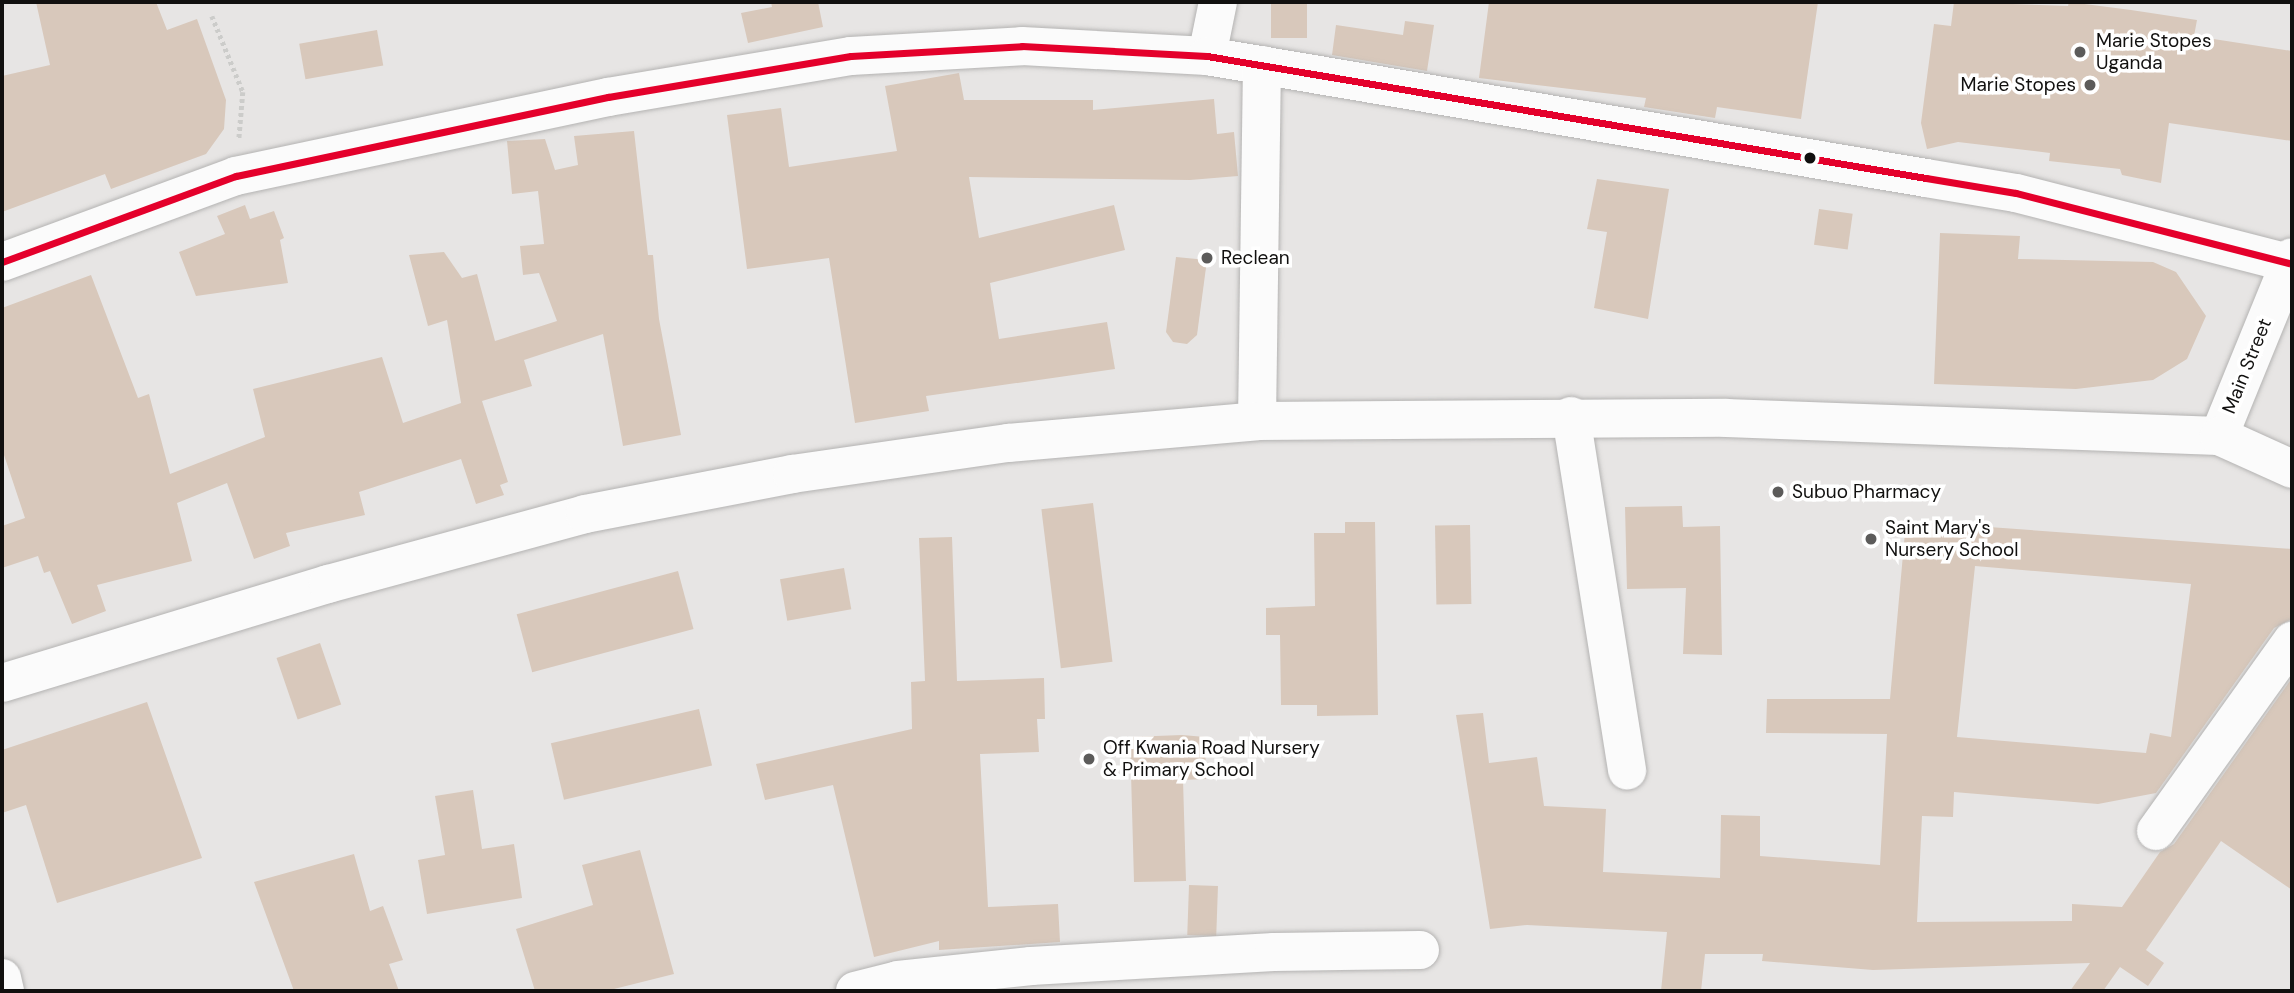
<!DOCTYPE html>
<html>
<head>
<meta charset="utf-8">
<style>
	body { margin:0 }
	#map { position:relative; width:2294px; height:993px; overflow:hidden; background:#e7e5e4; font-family:"DM Sans",sans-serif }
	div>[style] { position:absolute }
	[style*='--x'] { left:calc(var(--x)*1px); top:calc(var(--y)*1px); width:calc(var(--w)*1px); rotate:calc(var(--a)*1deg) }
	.building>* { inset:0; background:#d8c8bb; transform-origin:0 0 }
	.path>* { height:4.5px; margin-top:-2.25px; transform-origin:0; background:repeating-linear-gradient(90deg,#ccccca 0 3.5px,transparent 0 7px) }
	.roads { filter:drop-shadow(0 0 2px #b4b3b2) drop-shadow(0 0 2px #b4b3b2) }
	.minor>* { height:38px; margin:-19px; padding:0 19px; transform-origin:19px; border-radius:19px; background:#fbfbfb }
	.bus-1>* { height:7px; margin:-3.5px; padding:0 3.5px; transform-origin:3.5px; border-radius:3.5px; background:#e4002b }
	.dots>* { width:19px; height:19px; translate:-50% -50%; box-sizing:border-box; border:4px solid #fff; border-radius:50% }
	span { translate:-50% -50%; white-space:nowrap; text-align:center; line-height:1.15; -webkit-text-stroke:7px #fff; paint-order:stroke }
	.poi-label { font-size:19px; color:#11100f }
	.left { translate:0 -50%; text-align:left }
	.right { translate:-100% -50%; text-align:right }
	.street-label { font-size:19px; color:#11100f }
	.frame { position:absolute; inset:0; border:4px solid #11100f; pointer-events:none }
</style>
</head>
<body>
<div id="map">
	<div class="building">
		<div style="clip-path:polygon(36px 2px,156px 2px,167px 30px,197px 19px,226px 100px,224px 129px,206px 154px,111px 189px,105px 174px,2px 212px,2px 76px,50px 65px)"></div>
		<div style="clip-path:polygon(771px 2px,818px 2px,823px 27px,748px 43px,741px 13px,772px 7px)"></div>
		<div style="left:1271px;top:2px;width:36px;height:36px"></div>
		<div style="clip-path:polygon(1489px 2px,1818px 2px,1801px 119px,1717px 107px,1715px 118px,1644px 107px,1646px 98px,1479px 78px)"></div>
		<div style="clip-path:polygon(1954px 2px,2068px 6px,2069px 2px,2131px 10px,2197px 20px,2194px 36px,2292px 51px,2292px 141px,2169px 123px,2161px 183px,2122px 175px,2120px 169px,2049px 161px,2050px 153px,1958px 142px,1927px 149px,1921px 123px,1934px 24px,1951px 26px)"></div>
		<div style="clip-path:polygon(1405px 21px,1434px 25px,1427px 71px,1332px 55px,1336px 25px,1403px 35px)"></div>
		<div style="left:377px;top:30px;width:36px;height:79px;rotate:80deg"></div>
		<div style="clip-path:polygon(959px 73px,964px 100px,1093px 100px,1093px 110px,1214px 99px,1217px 134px,1234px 132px,1238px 176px,1190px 180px,969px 177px,979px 238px,1114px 205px,1125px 250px,990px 283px,999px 339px,1107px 322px,1115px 369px,926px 396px,929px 411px,855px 423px,829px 258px,747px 269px,727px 115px,781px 108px,789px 167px,897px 151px,885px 86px)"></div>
		<div style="clip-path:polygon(634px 131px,648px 255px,653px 255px,659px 319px,681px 435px,623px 446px,603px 334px,524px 360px,532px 386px,482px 401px,508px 482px,500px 485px,504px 495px,476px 504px,461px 459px,359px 492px,365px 515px,286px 533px,290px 546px,254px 559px,227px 483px,177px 503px,192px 561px,97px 585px,106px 611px,72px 624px,50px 571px,44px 573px,38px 556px,2px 568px,2px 526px,25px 518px,2px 449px,2px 308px,91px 275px,138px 398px,149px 394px,170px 474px,265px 437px,253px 389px,382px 357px,403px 423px,461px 403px,447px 320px,428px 326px,409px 255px,444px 252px,462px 278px,477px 274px,495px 341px,557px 321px,539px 273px,523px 275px,520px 246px,544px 244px,538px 191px,512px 194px,507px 141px,545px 139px,555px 170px,578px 165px,574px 136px)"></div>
		<div style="clip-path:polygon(1597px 179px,1669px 189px,1648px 319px,1594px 308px,1607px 232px,1587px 229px)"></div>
		<div style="clip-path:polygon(245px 205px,250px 219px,274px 211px,284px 238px,280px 240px,288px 283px,196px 296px,179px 252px,225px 234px,217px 216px)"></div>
		<div style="left:1819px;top:209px;width:34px;height:36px;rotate:8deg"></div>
		<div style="clip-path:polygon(1940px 233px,2020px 236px,2018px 259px,2153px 262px,2176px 272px,2206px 316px,2187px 359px,2153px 380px,2076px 389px,1934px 384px)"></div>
		<div style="clip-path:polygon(1176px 257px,1207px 260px,1197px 335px,1187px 344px,1173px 342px,1166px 332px)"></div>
		<div style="left:1093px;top:503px;width:160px;height:52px;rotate:83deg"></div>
		<div style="clip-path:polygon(1682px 506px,1683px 527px,1720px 526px,1722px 655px,1683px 654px,1686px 588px,1627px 589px,1625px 507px)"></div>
		<div style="clip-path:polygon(evenodd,1906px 521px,2292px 549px,2292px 619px,2274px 628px,2156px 793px,2098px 804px,1954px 792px,1953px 817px,1922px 816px,1917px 922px,2072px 921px,2072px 904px,2122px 907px,2160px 852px,2174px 844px,2292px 678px,2292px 890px,2221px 841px,2146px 950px,2164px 963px,2148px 986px,2120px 967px,2103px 991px,2070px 991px,2090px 963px,1873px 970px,1762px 961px,1763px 954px,1705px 954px,1701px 991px,1661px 991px,1667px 932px,1527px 925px,1490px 929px,1456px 715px,1483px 713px,1489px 763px,1537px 757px,1544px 806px,1606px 809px,1603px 872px,1720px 878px,1721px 815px,1760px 816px,1760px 856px,1880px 865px,1887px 734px,1766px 733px,1767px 699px,1890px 699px,1906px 521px,1975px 566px,2191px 584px,2171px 737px,2150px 733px,2146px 753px,1957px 737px,1975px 566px)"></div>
		<div style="clip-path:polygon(1345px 522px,1375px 522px,1378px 715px,1317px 716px,1317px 705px,1281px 705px,1280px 635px,1266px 635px,1266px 608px,1315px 606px,1314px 533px,1345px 533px)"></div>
		<div style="left:1470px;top:525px;width:79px;height:35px;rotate:89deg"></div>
		<div style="clip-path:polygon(952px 537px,957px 681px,1044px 678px,1045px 719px,1037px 719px,1039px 752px,980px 754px,988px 907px,1058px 904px,1060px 942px,939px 950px,939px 941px,874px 957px,833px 785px,765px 800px,756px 764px,912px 729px,911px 682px,925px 681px,919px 538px)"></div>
		<div style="left:844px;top:568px;width:42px;height:65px;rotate:80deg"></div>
		<div style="left:678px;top:571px;width:60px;height:167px;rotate:75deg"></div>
		<div style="left:320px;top:643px;width:65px;height:46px;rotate:71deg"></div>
		<div style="clip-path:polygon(147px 702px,202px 858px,57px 903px,26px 805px,2px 813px,2px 750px)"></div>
		<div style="left:699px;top:709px;width:58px;height:152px;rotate:77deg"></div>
		<div style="clip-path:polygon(1182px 735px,1205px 737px,1206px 779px,1183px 780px,1186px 881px,1134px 882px,1130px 737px)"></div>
		<div style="clip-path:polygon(473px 790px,482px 849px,514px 844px,522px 898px,427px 914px,418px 860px,445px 855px,435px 796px)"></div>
		<div style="clip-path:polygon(640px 850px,674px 974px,606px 991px,535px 991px,516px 929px,593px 905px,582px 865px)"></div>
		<div style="clip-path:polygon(354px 854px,370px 911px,383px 906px,403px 960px,389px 964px,399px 991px,294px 991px,254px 882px)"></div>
		<div style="left:1189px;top:885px;width:29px;height:50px;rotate:2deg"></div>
	</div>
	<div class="path">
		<div style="--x:212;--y:16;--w:82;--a:67.8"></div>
		<div style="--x:243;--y:92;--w:48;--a:94.8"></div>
	</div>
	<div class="roads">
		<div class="minor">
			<div style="--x:1207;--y:56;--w:55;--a:-78.5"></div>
			<div style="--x:2;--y:262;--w:249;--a:-20.2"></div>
			<div style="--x:236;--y:176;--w:380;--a:-12"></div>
			<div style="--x:608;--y:97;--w:246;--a:-9.6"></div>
			<div style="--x:851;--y:56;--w:171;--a:-3.3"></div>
			<div style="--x:1022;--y:46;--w:185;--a:3.1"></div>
			<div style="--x:1207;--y:56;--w:729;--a:9.63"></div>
			<div style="--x:1926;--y:178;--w:91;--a:9.5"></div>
			<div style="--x:2016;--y:193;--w:282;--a:14.4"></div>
			<div style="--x:1571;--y:416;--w:359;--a:81"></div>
			<div style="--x:1257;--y:421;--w:356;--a:-89.2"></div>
			<div style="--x:2219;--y:436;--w:193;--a:-67.8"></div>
			<div style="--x:2;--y:683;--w:341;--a:-16.9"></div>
			<div style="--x:328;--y:584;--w:266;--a:-15.2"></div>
			<div style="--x:585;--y:514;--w:211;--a:-10.9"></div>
			<div style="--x:792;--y:474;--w:218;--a:-8.2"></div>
			<div style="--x:1008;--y:443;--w:250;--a:-5"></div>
			<div style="--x:1257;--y:421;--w:469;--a:-0.4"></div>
			<div style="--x:1726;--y:418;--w:493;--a:2.1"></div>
			<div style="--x:2219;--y:436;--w:80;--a:24.3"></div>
			<div style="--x:2156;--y:831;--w:234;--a:-54.4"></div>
			<div style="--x:2;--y:978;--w:13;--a:77"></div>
			<div style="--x:855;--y:991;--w:44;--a:-14.3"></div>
			<div style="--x:898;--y:980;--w:134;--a:-6"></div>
			<div style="--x:1031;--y:966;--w:243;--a:-3.3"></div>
			<div style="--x:1274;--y:952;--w:146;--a:-0.8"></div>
		</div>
	</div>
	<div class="bus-1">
		<div style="--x:2;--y:262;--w:249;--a:-20.2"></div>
		<div style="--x:236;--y:176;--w:380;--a:-12"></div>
		<div style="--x:608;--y:97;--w:246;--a:-9.6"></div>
		<div style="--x:851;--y:56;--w:171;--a:-3.3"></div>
		<div style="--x:1022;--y:46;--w:185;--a:3.1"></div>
		<div style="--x:1207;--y:56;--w:729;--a:9.63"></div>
		<div style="--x:1926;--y:178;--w:91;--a:9.5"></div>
		<div style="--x:2016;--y:193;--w:282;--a:14.4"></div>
	</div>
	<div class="dots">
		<div style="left:2080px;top:52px;background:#5c5b5a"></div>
		<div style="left:2090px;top:85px;background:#5c5b5a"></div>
		<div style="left:1810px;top:158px;background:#11100f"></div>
		<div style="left:1207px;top:258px;background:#5c5b5a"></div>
		<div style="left:1778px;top:492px;background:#5c5b5a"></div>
		<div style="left:1871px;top:539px;background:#5c5b5a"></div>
		<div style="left:1089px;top:759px;background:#5c5b5a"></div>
	</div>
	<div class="poi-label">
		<span class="left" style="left:2096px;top:52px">Marie Stopes<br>Uganda</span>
		<span class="right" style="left:2076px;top:85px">Marie Stopes</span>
		<span class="left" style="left:1221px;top:258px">Reclean</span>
		<span class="left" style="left:1792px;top:492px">Subuo Pharmacy</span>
		<span class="left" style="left:1885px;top:539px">Saint Mary's<br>Nursery School</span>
		<span class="left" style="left:1103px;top:759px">Off Kwania Road Nursery<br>&amp; Primary School</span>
	</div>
	<div class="street-label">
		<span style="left:2247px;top:366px;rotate:-68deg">Main Street</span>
	</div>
	<div class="frame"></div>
</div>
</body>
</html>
